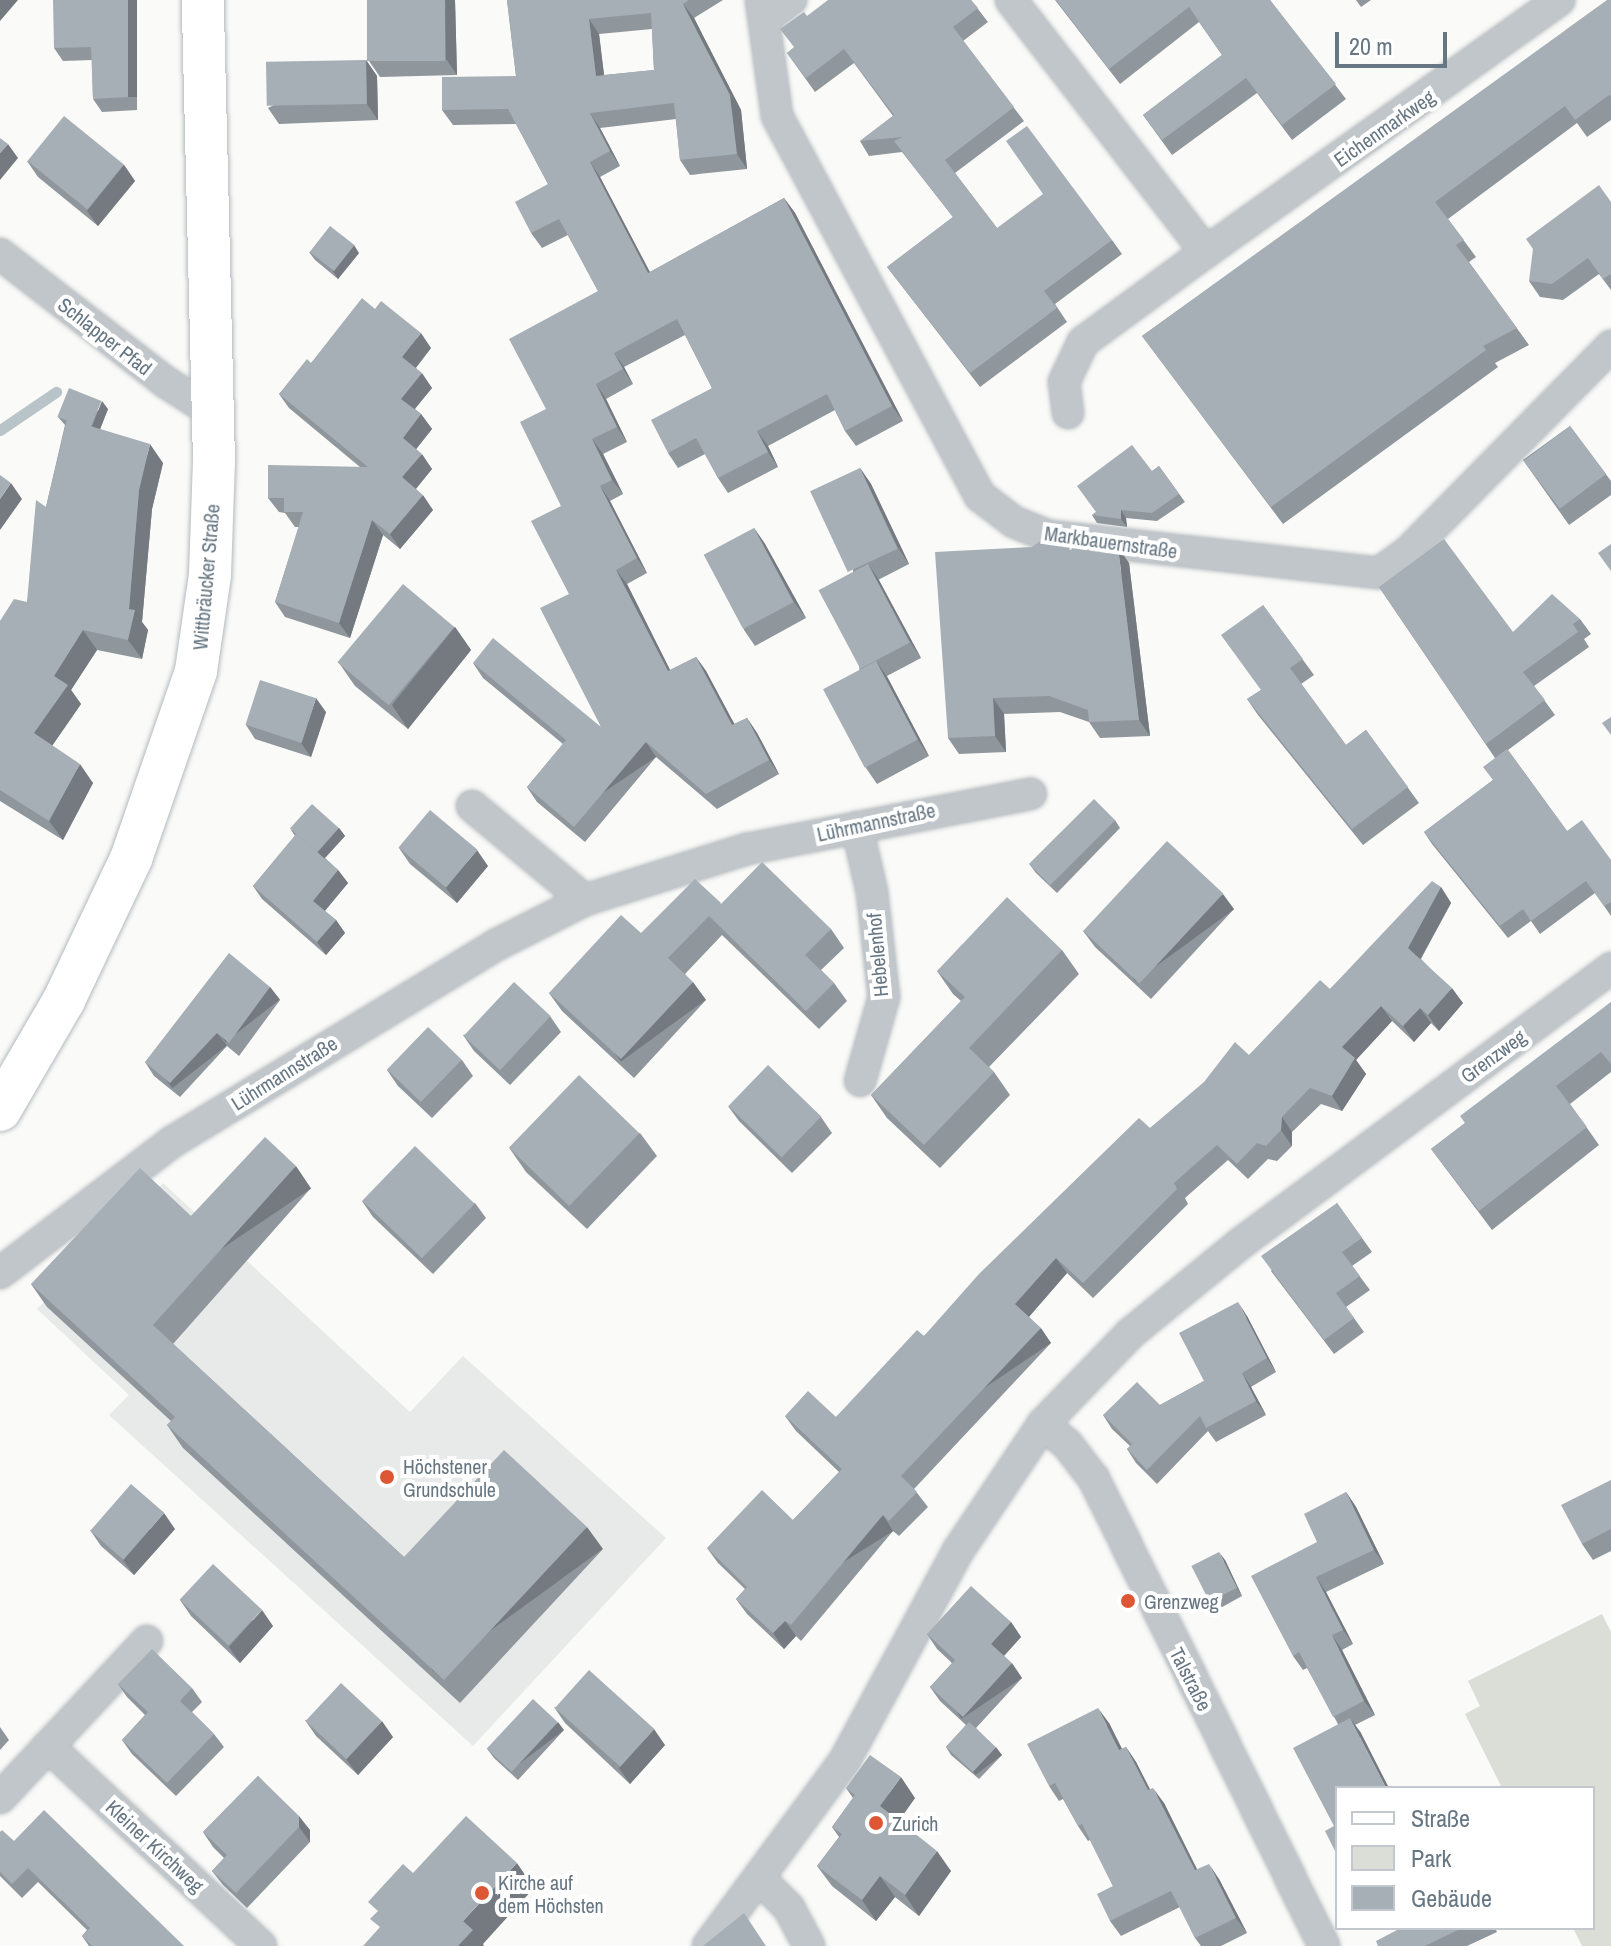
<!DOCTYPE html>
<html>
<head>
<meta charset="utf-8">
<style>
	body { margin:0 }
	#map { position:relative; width:1611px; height:1946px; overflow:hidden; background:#fafaf8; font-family:"Archivo Narrow",sans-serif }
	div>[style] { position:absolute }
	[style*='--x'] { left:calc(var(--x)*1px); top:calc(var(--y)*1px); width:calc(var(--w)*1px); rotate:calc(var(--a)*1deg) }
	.built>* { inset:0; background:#e8e9e9 }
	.green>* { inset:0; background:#daded7 }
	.stream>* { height:11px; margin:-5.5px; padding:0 5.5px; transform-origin:5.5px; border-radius:5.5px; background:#b8c4c8 }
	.roads { filter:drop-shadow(0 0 2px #b4babe) drop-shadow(0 0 2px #b4babe) }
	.street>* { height:30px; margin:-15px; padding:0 15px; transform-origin:15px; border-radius:15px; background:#c1c6ca }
	.secondary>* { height:42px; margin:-21px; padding:0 21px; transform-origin:21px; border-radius:21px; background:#fff }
	.wall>* { inset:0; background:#8f969c }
	.shaded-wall>* { inset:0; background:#747a7f; transform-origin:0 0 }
	.building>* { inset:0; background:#a6afb5; transform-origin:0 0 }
	.dots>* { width:22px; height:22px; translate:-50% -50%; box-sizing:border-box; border:4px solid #fff; border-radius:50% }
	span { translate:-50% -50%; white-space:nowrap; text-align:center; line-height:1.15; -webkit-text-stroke:8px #fff; paint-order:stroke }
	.street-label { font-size:20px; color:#667682 }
	.poi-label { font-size:20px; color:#667682 }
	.left { translate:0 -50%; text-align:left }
	.legend { position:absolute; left:1335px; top:1786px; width:260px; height:144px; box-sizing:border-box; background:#fff; border:2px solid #c2c8cd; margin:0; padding:10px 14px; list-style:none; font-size:24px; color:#667682 }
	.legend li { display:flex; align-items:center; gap:16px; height:40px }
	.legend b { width:40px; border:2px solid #c2c8cd }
	.scale { position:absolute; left:1335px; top:32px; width:112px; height:36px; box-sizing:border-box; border:4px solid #667682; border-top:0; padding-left:10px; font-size:24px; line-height:28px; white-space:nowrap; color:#667682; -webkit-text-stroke:6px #fff; paint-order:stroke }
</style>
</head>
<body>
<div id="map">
	<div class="built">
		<div style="clip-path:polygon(163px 1183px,410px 1412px,463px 1356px,666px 1538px,473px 1746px,109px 1415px,129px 1395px,37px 1309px)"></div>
	</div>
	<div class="green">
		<div style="clip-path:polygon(1602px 1614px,1611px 1632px,1611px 1946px,1582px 1946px,1573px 1928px,1593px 1928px,1593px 1788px,1502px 1788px,1465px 1714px,1480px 1706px,1468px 1681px)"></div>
	</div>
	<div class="stream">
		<div style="--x:0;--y:430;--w:68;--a:-34.2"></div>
	</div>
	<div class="roads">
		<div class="street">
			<div style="--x:761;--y:0;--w:117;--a:82.1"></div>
			<div style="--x:777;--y:116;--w:431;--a:61.9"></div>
			<div style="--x:980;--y:496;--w:43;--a:37.4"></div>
			<div style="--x:1014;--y:522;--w:38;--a:22"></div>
			<div style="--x:1049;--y:536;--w:332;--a:6.4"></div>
			<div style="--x:1379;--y:573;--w:34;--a:-36"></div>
			<div style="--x:1407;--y:553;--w:291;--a:-45.4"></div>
			<div style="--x:1011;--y:0;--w:319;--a:52.3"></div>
			<div style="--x:1206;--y:252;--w:434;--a:-35.5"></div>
			<div style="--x:764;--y:20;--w:34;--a:-37"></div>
			<div style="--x:0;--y:254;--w:211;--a:37.7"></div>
			<div style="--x:167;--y:383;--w:56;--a:32.6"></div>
			<div style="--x:1068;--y:413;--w:31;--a:-97"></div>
			<div style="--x:1064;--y:382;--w:44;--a:-64.6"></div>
			<div style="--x:1083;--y:342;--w:152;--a:-36.2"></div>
			<div style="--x:472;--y:806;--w:147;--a:39.8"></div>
			<div style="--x:857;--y:827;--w:67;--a:77"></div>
			<div style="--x:872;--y:892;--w:106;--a:83.5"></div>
			<div style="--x:884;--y:997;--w:87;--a:105.9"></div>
			<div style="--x:0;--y:1273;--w:216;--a:-37.3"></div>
			<div style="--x:172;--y:1142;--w:379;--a:-31.3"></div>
			<div style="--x:496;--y:945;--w:100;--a:-26.8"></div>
			<div style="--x:585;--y:900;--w:170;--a:-17.5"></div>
			<div style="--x:747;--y:849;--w:289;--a:-11"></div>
			<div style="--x:1043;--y:1424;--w:31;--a:40"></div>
			<div style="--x:1067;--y:1444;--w:44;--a:52.4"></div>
			<div style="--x:1094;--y:1479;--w:521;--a:63.78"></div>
			<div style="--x:48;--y:1746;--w:292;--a:43.2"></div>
			<div style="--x:0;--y:1798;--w:215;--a:-46.9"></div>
			<div style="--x:761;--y:1880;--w:40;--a:45"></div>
			<div style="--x:789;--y:1908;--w:43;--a:62.2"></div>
			<div style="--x:708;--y:1946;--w:231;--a:-53.6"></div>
			<div style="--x:845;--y:1760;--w:238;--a:-61.6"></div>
			<div style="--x:958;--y:1551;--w:153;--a:-56.2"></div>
			<div style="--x:1043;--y:1424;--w:127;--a:-46"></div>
			<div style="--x:1131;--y:1333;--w:142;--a:-39.3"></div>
			<div style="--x:1241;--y:1243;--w:461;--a:-36.6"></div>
		</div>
		<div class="secondary">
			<div style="--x:0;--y:1110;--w:127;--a:-59.8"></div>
			<div style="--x:64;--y:1000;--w:156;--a:-64.6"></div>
			<div style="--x:131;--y:859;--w:199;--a:-70.9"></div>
			<div style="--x:196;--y:671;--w:97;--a:-81.7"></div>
			<div style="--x:210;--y:575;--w:114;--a:-88"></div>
			<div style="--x:214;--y:461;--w:461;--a:-91.4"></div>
		</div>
	</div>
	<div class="wall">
		<div style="clip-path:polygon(137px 0,137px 110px,102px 112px,93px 99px,92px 60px,63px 61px,54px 48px)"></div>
		<div style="clip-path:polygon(455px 0,457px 75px,380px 77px,369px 61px)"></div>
		<div style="clip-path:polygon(evenodd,507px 0,723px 0,694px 18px,741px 110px,747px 169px,690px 175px,680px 160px,676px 119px,600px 128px,620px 166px,600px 177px,650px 272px,784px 198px,795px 213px,903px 421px,856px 446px,845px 431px,835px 410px,768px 446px,778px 467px,728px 493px,718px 478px,705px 454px,678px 468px,668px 453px,712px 388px,685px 335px,624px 367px,633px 384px,606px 399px,627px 442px,603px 454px,623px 494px,610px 501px,647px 573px,627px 584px,670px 670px,696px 657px,706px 671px,734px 724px,747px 718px,757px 733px,779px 774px,717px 809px,656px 757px,585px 842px,537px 802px,527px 787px,563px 744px,483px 678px,473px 663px,601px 727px,569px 594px,561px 506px,546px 409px,598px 291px,568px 235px,542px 248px,531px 233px,548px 184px,516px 124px,453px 125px,442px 110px,516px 76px,507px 0,652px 29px,654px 70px,604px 75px,599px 34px,652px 29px)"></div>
		<div style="clip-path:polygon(971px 0,988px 22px,963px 41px,1024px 121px,955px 173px,997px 228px,1112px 240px,1122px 254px,1055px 304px,1067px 322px,980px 387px,887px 267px,953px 217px,902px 152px,869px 156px,860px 141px,893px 116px,854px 63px,815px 92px,787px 53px,794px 48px,807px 16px)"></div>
		<div style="clip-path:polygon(1055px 0,1270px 0,1346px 99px,1292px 140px,1257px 93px,1172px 155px,1143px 115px,1222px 55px,1199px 22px,1120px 84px)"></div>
		<div style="clip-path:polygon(1356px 0,1371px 0,1361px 7px)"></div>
		<div style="clip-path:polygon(1611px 0,1611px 120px,1587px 137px,1577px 123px,1448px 219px,1476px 257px,1469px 262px,1529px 345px,1495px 363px,1498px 367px,1283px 524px,1142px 336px)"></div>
		<div style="clip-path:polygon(366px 60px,377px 76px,378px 120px,279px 124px,268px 108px)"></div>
		<div style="clip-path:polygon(27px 161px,124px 165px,135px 181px,98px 226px,38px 177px)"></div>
		<div style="clip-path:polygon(1611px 202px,1611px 290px,1599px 274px,1563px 300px,1540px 297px,1529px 281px)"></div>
		<div style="clip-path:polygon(309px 252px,359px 253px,338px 279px,315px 260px)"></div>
		<div style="clip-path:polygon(375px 309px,431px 348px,416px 368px,432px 388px,415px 409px,421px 414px,432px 429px,416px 449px,432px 469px,416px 489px,433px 510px,400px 549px,383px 535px,350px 638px,285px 617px,275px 602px,299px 527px,295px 527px,285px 513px,279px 512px,268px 498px,360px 467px,289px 408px,279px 394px,311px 363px)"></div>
		<div style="clip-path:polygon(108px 409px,100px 429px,163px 463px,152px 509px,142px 622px,148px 630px,142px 659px,97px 650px,71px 690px,81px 704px,52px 746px,93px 783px,63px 840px,0 801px,0 621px,27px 602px,46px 507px,65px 425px,58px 417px)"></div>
		<div style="clip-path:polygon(1570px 426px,1611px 481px,1611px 495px,1569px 525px,1523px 460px)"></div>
		<div style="clip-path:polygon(1159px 466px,1185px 502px,1157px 521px,1126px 518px,1127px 527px,1097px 523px,1092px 515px)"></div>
		<div style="clip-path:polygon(860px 468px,871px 484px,909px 564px,878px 580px,921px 658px,887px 676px,929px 756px,877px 784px,866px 768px,853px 572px)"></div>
		<div style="clip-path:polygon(754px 528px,765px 544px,806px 618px,755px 646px,744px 630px)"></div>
		<div style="clip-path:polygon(1129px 563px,1150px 736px,1100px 738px,1089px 722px,1060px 712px,1004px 714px,1006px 752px,959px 754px,948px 738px)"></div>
		<div style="clip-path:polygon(1379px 587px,1513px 632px,1580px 619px,1591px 634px,1584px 639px,1589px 647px,1534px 686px,1555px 715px,1508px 750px,1567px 831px,1611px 860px,1611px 916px,1595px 893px,1540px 934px,1531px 921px,1508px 938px,1432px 844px,1424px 832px,1493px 780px,1495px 758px)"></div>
		<div style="clip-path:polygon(1263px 605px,1314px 675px,1301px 684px,1346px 745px,1366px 730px,1419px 803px,1363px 845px,1258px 715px,1247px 699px,1261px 690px)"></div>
		<div style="clip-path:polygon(455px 627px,471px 650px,408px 729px,355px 686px,339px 663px)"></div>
		<div style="clip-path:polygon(326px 712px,311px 757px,255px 739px,246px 725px)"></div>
		<div style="clip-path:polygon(1115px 820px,1120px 828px,1057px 893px,1036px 873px,1030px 865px)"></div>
		<div style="clip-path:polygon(339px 828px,345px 836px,325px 858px,338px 870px,348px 883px,325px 911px,336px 920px,345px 933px,326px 955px,262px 899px,253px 886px,295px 836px,291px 830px)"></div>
		<div style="clip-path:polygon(399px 848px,488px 866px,457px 903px,410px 864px)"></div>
		<div style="clip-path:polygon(1441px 887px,1451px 903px,1421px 959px,1463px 1003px,1439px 1031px,1431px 1023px,1414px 1042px,1392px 1021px,1356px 1060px,1366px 1074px,1342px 1111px,1321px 1104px,1292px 1132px,1292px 1146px,1277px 1161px,1268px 1159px,1248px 1179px,1228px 1160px,1185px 1198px,1188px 1204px,1093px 1298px,1067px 1273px,1029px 1317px,1051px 1343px,914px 1489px,928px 1507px,899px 1536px,893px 1531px,801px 1641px,796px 1636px,784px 1649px,747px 1614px,736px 1599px,745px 1589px,718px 1563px,707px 1548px,793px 1520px,839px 1472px,796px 1431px,785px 1416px,836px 1417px,1150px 1128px,1249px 1055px,1330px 989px)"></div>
		<div style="clip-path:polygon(721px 904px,831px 929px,844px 948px,821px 970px,834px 983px,847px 1001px,819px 1029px,722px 935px,685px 974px,706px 1000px,634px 1078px,562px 1011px,549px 993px,641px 933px)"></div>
		<div style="clip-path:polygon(1234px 909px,1151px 999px,1095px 947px,1083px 931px)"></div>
		<div style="clip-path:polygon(1062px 950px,1079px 974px,989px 1067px,994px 1072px,1010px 1095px,940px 1168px,887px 1118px,871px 1095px,961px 1001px,953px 994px,937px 971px)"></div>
		<div style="clip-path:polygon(270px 987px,280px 1000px,239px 1056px,227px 1046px,180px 1097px,154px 1076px,145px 1062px)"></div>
		<div style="clip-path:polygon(1611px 1002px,1611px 1072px,1570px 1104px,1599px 1145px,1492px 1230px,1431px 1149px,1465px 1123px)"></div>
		<div style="clip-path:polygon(550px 1016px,561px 1032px,510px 1085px,474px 1051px,463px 1035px)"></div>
		<div style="clip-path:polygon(462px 1060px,473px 1076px,432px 1118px,398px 1086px,387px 1070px)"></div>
		<div style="clip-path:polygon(728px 1106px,821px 1117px,832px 1133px,792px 1173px,739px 1121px)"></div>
		<div style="clip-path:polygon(640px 1133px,657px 1156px,587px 1229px,526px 1172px,510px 1149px)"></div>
		<div style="clip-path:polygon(311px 1188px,173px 1344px,404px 1557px,603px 1549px,460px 1703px,183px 1448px,167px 1425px,171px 1421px,47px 1307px,31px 1284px,191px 1216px)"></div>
		<div style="clip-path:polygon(362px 1201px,475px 1203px,486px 1218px,433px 1274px,373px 1217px)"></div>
		<div style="clip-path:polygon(1337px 1203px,1372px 1252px,1352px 1266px,1370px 1290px,1346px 1307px,1364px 1332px,1334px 1354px,1271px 1271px)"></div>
		<div style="clip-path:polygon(1247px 1316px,1276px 1372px,1251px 1387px,1266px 1415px,1216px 1442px,1208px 1431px,1157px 1484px,1136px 1463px,1127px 1449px,1130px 1446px,1112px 1429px,1103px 1415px,1160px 1405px,1204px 1381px)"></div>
		<div style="clip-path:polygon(1611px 1480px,1611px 1551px,1593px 1560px,1582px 1544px)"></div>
		<div style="clip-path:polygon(1346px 1492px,1356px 1507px,1384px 1564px,1326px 1592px,1353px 1644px,1342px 1650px,1375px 1715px,1355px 1725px,1361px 1733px,1334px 1826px,1338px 1724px,1307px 1668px,1303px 1670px,1293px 1656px,1317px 1542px)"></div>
		<div style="clip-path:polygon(175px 1529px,134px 1575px,101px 1546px,90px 1530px)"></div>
		<div style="clip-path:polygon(1225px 1560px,1242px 1596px,1215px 1611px,1209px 1603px)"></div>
		<div style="clip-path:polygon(180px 1600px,273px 1626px,240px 1663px,191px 1616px)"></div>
		<div style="clip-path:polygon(1011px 1622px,1021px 1637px,1004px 1656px,1022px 1678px,976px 1728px,1002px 1755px,979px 1779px,951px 1755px,946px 1747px,966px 1725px,940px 1701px,930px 1687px,952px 1663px,937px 1649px,927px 1634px)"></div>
		<div style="clip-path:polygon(118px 1684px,192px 1688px,202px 1702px,192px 1712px,214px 1734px,224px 1747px,176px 1796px,132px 1754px,122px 1740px,145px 1715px,127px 1697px)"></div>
		<div style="clip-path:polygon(554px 1707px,665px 1745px,630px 1784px,565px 1723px)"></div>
		<div style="clip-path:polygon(305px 1720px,393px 1737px,358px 1775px,316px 1736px)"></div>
		<div style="clip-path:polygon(1109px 1723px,1122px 1749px,1126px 1747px,1136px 1762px,1150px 1789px,1164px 1803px,1197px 1869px,1219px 1879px,1247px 1933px,1221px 1946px,1201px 1946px,1195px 1938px,1180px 1907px,1121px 1936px,1110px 1921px,1113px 1886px,1090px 1840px,1088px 1841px,1078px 1826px,1063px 1799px,1059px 1801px,1049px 1786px)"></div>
		<div style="clip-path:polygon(0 1727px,9px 1740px,0 1750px)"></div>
		<div style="clip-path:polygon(564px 1730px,518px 1780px,494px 1758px,488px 1750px)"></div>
		<div style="clip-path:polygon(258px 1776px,310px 1830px,310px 1842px,247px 1908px,223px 1885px,212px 1871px,224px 1858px,213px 1847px,203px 1832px)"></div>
		<div style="clip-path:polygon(846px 1788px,915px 1798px,899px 1821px,951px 1871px,919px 1916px,895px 1897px,876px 1921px,832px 1886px,817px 1866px,839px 1837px,832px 1827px,853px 1798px)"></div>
		<div style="clip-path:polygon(0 1832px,14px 1841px,184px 1946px,89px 1946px,82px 1936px,87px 1930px,38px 1882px,22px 1898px,0 1876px)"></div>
		<div style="clip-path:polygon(1398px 1928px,1495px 1928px,1497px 1932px,1467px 1946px,1378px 1946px,1399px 1929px)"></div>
	</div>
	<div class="shaded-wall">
		<div style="clip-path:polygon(0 0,18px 0,0 21px)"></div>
		<div style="left:128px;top:0;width:9px;height:97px"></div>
		<div style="clip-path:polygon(445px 0,455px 0,457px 75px,446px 59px)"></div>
		<div style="clip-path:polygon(683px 4px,694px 18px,741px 110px,747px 169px,737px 154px)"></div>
		<div style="clip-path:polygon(589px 19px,599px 34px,606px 91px,596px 76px)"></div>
		<div style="clip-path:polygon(366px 60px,377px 76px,378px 120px,367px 104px)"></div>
		<div style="clip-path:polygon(590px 113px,600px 128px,620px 166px,610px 151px)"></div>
		<div style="clip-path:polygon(8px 144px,18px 158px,0 180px,0 153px)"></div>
		<div style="clip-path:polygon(590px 162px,600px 177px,658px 288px,648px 273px)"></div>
		<div style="clip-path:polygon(124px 165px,135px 181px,98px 226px,87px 211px)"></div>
		<div style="clip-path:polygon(784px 198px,795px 213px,903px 421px,892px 406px)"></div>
		<div style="clip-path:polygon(354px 245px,359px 253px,338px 279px,333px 271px)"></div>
		<div style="clip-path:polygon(421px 333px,431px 348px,413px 371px,402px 357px)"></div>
		<div style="clip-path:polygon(614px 353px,624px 367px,633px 384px,623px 369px)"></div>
		<div style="clip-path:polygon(422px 373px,432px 388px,411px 413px,401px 399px)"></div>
		<div style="clip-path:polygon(596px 384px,606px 399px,627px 442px,617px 427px)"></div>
		<div style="clip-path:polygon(102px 401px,108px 409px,97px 437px,91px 429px)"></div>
		<div style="clip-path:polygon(421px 414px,432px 429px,413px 453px,403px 438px)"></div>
		<div style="clip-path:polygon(757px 431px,768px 446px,778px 467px,768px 452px)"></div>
		<div style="clip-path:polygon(592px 439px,603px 454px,623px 494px,612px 480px)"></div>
		<div style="clip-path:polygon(150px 444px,163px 463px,152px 509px,142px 622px,148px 630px,142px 659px,128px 640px,129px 609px,139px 490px)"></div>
		<div style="clip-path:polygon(422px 454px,432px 469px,413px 492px,402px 477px)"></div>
		<div style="clip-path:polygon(860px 468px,871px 484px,909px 564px,898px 548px)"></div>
		<div style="clip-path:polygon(11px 483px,22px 499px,0 530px,0 499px)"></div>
		<div style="clip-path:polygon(600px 486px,610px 501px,647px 573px,637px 558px)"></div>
		<div style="clip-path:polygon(423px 495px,433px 510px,400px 549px,390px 534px)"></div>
		<div style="clip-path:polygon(1121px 510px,1126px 518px,1127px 527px,1121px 519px)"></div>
		<div style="clip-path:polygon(372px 520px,383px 535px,350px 638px,339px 623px)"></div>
		<div style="clip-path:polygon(754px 528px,765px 544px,806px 618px,794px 602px)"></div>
		<div style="clip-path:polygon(1118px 547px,1129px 563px,1150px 736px,1139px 720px)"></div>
		<div style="clip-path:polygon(868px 564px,879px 580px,921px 658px,910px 642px)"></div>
		<div style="clip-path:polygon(616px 570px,627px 584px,678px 686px,668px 671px)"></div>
		<div style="clip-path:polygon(455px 627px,471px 650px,408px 729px,392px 705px)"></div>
		<div style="clip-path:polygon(83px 630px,97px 650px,71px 690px,81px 704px,47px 753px,34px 733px,54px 676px)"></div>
		<div style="clip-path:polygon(696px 657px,706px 671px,743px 740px,732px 725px)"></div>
		<div style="clip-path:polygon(876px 661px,887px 677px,929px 756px,918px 740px)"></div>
		<div style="clip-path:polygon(316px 698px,326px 712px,311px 757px,301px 743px)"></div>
		<div style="clip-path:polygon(993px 698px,1004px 714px,1006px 752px,995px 736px)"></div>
		<div style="clip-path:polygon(747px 718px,757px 733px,779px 774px,769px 760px)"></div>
		<div style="left:646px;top:742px;width:18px;height:111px;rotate:56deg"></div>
		<div style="clip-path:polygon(80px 764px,93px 783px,63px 840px,49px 821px)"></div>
		<div style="clip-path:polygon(339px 828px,345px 836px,323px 860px,318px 852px)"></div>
		<div style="clip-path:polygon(477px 850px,488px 866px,457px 903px,446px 888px)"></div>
		<div style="clip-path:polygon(338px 870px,348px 883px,322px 914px,313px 901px)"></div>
		<div style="clip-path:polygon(1441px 887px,1451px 903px,1418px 963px,1408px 948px)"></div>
		<div style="left:1223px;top:894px;width:19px;height:122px;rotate:54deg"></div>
		<div style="clip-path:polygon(336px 920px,345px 933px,326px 955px,317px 942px)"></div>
		<div style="left:693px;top:982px;width:22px;height:105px;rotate:54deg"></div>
		<div style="left:270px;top:987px;width:16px;height:69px;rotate:52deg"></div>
		<div style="clip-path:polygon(1452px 988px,1463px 1003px,1439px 1031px,1428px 1015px)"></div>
		<div style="clip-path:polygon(1381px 1006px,1392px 1021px,1356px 1060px,1366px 1074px,1342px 1111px,1332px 1096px,1342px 1047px)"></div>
		<div style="clip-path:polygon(1420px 1008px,1431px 1023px,1414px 1042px,1403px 1026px)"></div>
		<div style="left:217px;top:1033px;width:16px;height:69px;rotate:52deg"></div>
		<div style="clip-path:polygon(1282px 1117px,1292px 1132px,1292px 1146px,1281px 1130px)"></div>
		<div style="left:296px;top:1166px;width:27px;height:214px;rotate:56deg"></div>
		<div style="clip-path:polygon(1056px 1258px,1067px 1273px,1026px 1320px,1015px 1304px)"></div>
		<div style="clip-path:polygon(1238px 1302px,1247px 1316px,1276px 1372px,1267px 1358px)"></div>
		<div style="left:1041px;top:1328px;width:18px;height:204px;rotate:56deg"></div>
		<div style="clip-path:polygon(1242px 1373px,1251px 1387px,1266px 1415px,1256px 1401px)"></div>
		<div style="clip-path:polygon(1346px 1492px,1356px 1507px,1384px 1564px,1374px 1550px)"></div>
		<div style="clip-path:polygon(164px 1513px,175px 1529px,134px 1575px,123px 1560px)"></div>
		<div style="left:883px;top:1515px;width:19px;height:143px;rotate:58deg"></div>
		<div style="left:587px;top:1527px;width:27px;height:209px;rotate:54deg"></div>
		<div style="clip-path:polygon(1219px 1552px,1225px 1560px,1242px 1596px,1237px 1588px)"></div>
		<div style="clip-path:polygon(1316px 1577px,1326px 1592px,1353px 1644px,1343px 1630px)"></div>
		<div style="clip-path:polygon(262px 1610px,273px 1626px,240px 1663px,229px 1647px)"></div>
		<div style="clip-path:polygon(785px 1621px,796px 1636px,784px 1649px,773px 1633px)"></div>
		<div style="clip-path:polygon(1011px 1622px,1021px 1637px,1001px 1659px,991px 1644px)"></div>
		<div style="clip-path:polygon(1332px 1635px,1342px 1650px,1375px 1715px,1364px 1701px)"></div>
		<div style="left:1012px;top:1663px;width:18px;height:73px;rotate:56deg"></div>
		<div style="clip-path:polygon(1098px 1708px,1109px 1723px,1130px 1765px,1119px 1750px)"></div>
		<div style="clip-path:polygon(1350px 1718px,1361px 1733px,1389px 1788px,1386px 1788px)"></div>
		<div style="clip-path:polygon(382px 1721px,393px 1737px,358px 1775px,346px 1759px)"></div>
		<div style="left:558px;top:1722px;width:10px;height:68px;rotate:53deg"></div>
		<div style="clip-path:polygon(654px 1729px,665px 1745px,630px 1784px,619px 1768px)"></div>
		<div style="left:996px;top:1747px;width:10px;height:33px;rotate:53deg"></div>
		<div style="clip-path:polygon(1126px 1747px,1136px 1762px,1158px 1806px,1148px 1790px)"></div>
		<div style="clip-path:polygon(901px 1777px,915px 1798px,894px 1827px,880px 1806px)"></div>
		<div style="clip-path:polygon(1153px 1788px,1164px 1803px,1205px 1886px,1195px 1870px)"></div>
		<div style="clip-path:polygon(299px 1816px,310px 1830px,310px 1842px,299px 1827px)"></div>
		<div style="clip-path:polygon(937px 1851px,951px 1871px,919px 1916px,905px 1895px)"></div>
		<div style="clip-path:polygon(517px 1863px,534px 1888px,483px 1944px,484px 1946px,458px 1946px,463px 1921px)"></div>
		<div style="clip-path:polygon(1209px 1864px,1219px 1879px,1247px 1933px,1236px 1918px)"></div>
		<div style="clip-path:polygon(880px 1876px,895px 1897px,876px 1921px,862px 1900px)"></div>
	</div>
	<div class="building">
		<div style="clip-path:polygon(53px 0,128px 0,128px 97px,93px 99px,91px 47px,54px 48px)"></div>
		<div style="left:367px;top:0;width:78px;height:61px"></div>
		<div style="clip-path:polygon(evenodd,507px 0,689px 0,683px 4px,730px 95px,737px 154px,680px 160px,674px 103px,590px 113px,610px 151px,590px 162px,648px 273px,784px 198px,892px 406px,845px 431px,827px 394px,757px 431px,768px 452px,718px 478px,696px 438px,668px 453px,651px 420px,712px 388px,677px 319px,614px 353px,623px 369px,596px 384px,617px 427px,592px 439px,612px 480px,600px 486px,637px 558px,616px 570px,668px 671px,696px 657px,732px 725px,747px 718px,769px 760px,706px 794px,646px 742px,574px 827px,527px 787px,566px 740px,473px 663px,493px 638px,601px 727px,540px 608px,569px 594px,531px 521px,561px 506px,520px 422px,546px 409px,509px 339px,598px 291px,559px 219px,531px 233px,515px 202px,548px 184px,508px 109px,442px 110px,442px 77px,516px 76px,507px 0,651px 13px,654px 70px,596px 76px,589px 19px,651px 13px)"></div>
		<div style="clip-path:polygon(828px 0,971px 0,978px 8px,953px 27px,1014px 107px,945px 160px,997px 228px,1043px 194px,1006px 141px,1027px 126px,1112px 240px,1044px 291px,1057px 308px,970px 373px,887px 267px,953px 217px,894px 141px,903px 137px,860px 141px,894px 115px,844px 49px,806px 78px,787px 53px,794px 47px,780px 29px,804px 12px,807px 16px)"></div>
		<div style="clip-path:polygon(1056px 0,1270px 0,1336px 84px,1282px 125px,1246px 78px,1162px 140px,1143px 115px,1222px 55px,1189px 7px,1109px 69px)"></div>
		<div style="clip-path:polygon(1607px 0,1611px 0,1611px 97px,1609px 95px,1575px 120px,1565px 106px,1435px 202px,1464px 240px,1456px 245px,1517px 328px,1483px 346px,1486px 350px,1271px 507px,1142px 336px)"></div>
		<div style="left:366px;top:60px;width:44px;height:100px;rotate:89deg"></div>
		<div style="left:64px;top:116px;width:77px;height:58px;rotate:39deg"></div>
		<div style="clip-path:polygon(0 138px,8px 144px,0 153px)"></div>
		<div style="clip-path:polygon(1599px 185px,1611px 202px,1611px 274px,1603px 279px,1588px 258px,1552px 284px,1529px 281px,1533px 249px,1526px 239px)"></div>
		<div style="left:330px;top:226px;width:31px;height:33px;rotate:38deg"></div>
		<div style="clip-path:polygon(362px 298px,375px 309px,381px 301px,421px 333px,402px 357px,422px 373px,401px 399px,421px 414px,403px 438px,422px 454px,402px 477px,423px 495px,390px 534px,372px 520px,339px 623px,275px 602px,303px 512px,284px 512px,284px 498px,268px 498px,268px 465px,368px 467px,279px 394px,307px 359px,311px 363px)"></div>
		<div style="left:69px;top:388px;width:35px;height:31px;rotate:22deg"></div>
		<div style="clip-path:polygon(67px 419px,150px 444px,139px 490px,129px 609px,135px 610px,128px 640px,83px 630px,54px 676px,68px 685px,34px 733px,80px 764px,49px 821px,0 790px,0 621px,14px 599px,27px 602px,36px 500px,46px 507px)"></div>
		<div style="left:1570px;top:426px;width:60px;height:58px;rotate:53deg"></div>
		<div style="clip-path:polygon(1132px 445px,1152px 471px,1159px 466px,1179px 494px,1152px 513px,1121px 510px,1121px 519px,1092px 515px,1096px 512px,1077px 486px)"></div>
		<div style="left:860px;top:468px;width:89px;height:55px;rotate:65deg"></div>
		<div style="clip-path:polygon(0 475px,11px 483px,0 499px)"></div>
		<div style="left:754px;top:528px;width:84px;height:57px;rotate:62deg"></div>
		<div style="clip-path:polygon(1043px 539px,1118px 547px,1139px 720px,1089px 722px,1088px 710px,1049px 696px,993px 698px,995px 736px,948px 738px,935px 552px,1032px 547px)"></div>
		<div style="clip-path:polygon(1444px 539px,1513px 632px,1552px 594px,1580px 619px,1573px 624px,1578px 632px,1523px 672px,1545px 700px,1486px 744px,1379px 587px)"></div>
		<div style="clip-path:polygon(1611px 544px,1611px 571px,1598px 553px)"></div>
		<div style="left:868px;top:564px;width:89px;height:56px;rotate:62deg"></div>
		<div style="left:403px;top:584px;width:67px;height:102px;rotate:40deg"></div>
		<div style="clip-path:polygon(1263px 605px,1303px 659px,1290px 668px,1346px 745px,1366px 730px,1408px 787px,1352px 829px,1247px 699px,1261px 690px,1221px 635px)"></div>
		<div style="left:876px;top:661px;width:89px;height:60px;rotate:62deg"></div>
		<div style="left:260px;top:680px;width:59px;height:47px;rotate:18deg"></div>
		<div style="clip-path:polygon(1611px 717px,1611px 735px,1602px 723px)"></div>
		<div style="clip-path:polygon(1507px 749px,1567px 831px,1582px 820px,1611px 860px,1611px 902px,1604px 906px,1586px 881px,1531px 921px,1523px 909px,1500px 926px,1424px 832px,1493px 780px,1483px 767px)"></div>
		<div style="left:1094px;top:799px;width:30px;height:92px;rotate:45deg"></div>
		<div style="left:312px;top:804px;width:36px;height:33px;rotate:42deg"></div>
		<div style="left:430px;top:810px;width:62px;height:49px;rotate:40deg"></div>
		<div style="clip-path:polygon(296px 834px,338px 870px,313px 901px,336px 920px,317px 942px,253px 886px)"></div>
		<div style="left:1167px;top:841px;width:77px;height:123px;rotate:43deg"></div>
		<div style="clip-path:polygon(762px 862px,831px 929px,805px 955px,834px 983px,806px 1011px,709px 916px,668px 958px,693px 982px,621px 1059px,549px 993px,621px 915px,641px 933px,695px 879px,721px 903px,718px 907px)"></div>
		<div style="clip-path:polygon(1432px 881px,1441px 887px,1408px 948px,1452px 988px,1428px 1015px,1420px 1008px,1403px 1026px,1381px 1006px,1342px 1047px,1355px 1058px,1332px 1096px,1310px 1088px,1282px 1117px,1281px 1130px,1266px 1146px,1257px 1143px,1237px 1164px,1217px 1145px,1174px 1183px,1177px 1189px,1083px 1283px,1056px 1258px,1015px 1304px,1041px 1328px,901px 1476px,917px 1492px,889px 1521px,883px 1515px,791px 1625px,785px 1621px,773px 1633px,736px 1599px,747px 1587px,707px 1548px,762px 1490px,793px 1520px,842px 1469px,785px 1416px,808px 1391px,836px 1417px,917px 1330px,924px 1336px,979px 1274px,1139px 1118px,1150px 1128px,1204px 1082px,1235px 1042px,1249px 1055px,1320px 980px,1330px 989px)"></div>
		<div style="clip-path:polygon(1007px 897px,1062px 950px,969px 1048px,994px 1072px,924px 1145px,871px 1095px,965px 997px,937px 971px)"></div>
		<div style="clip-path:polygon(229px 953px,270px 987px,229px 1043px,217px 1033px,170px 1083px,145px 1062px)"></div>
		<div style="left:514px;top:982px;width:50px;height:74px;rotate:43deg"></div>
		<div style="clip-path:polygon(1611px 1002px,1611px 1064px,1601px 1052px,1556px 1086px,1587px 1127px,1479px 1211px,1431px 1149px,1465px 1123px,1460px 1116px)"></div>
		<div style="left:428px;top:1027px;width:47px;height:59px;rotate:44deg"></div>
		<div style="left:768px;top:1065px;width:74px;height:57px;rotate:44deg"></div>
		<div style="left:579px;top:1075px;width:84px;height:101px;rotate:44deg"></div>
		<div style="clip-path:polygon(265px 1137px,296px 1166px,153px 1325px,404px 1557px,504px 1450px,587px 1527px,444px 1680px,167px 1425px,175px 1417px,31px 1284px,140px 1168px,191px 1216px)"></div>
		<div style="left:415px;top:1146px;width:83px;height:76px;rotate:44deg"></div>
		<div style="clip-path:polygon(1337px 1203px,1362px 1238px,1342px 1252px,1360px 1276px,1336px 1293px,1354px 1318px,1324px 1340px,1261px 1256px)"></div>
		<div style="clip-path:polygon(1238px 1302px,1267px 1358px,1242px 1373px,1256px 1401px,1206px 1428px,1200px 1416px,1147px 1470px,1127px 1449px,1132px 1444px,1103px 1415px,1137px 1382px,1160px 1405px,1204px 1381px,1179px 1333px)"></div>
		<div style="clip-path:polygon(1611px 1480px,1611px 1529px,1582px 1544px,1561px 1505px)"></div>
		<div style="left:131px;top:1484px;width:44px;height:62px;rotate:41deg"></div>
		<div style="clip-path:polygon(1346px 1492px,1374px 1550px,1316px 1577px,1343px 1630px,1332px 1635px,1364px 1701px,1333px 1717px,1299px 1652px,1293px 1656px,1251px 1576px,1317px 1542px,1304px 1514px)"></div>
		<div style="left:1219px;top:1552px;width:40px;height:31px;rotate:63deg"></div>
		<div style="left:213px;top:1564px;width:67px;height:49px;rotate:43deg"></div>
		<div style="clip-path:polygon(971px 1586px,1011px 1622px,991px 1644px,1012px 1663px,963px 1717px,930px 1687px,955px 1660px,927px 1634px)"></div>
		<div style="clip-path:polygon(152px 1649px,192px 1688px,180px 1701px,214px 1734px,167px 1783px,122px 1740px,148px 1712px,118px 1684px)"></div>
		<div style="left:589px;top:1670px;width:88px;height:51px;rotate:42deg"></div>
		<div style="left:341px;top:1683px;width:56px;height:52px;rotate:43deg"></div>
		<div style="left:533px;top:1699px;width:34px;height:68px;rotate:43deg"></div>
		<div style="clip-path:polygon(1098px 1708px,1119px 1750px,1126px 1747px,1148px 1790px,1153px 1788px,1195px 1870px,1209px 1864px,1236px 1918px,1195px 1938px,1171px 1891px,1110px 1921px,1097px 1894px,1113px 1886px,1082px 1824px,1078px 1826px,1055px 1783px,1049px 1786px,1027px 1744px)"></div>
		<div style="clip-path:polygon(1350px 1718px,1386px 1788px,1337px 1788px,1337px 1855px,1325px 1831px,1334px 1826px,1293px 1748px)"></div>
		<div style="left:969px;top:1722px;width:37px;height:34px;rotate:43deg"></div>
		<div style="clip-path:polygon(870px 1755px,901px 1777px,880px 1806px,937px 1851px,905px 1895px,880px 1876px,862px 1900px,817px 1866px,842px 1834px,832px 1827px,855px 1795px,846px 1788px)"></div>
		<div style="clip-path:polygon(258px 1776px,299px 1816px,299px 1827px,236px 1893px,212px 1871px,227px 1855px,203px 1832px)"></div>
		<div style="clip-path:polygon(44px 1810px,184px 1946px,92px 1946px,82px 1936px,90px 1928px,28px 1868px,12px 1884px,0 1872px,0 1832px,2px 1830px,14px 1841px)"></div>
		<div style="clip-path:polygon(466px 1816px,517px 1863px,463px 1921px,473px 1930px,458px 1946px,363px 1946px,380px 1927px,370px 1919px,378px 1911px,368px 1902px,403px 1864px,413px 1873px)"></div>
		<div style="clip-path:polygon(744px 1913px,766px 1946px,703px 1946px)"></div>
		<div style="clip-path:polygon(1398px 1928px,1462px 1928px,1425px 1946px,1378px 1946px,1376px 1941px,1399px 1929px)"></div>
	</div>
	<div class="dots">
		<div style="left:387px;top:1477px;background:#de5734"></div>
		<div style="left:1128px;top:1601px;background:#de5734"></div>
		<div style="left:876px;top:1823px;background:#de5734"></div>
		<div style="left:482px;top:1893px;background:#de5734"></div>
	</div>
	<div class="street-label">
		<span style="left:1384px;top:128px;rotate:-35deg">Eichenmarkweg</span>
		<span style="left:105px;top:336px;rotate:38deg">Schlapper Pfad</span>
		<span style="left:1111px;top:542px;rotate:8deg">Markbauernstraße</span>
		<span style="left:206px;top:577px;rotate:-85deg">Wittbräucker Straße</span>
		<span style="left:876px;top:822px;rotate:-12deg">Lührmannstraße</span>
		<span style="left:877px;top:955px;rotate:-95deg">Hebelenhof</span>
		<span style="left:1493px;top:1056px;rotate:-36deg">Grenzweg</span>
		<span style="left:284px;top:1073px;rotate:-32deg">Lührmannstraße</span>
		<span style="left:1191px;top:1679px;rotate:63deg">Talstraße</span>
		<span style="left:155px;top:1846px;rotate:43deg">Kleiner Kirchweg</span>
	</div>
	<div class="poi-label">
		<span class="left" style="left:403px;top:1478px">Höchstener<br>Grundschule</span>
		<span class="left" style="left:1144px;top:1601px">Grenzweg</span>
		<span class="left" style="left:892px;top:1823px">Zurich</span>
		<span class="left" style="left:498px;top:1894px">Kirche auf<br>dem Höchsten</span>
	</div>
	<ul class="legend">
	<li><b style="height:10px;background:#fff"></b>Straße</li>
	<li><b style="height:22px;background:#daded7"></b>Park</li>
	<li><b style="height:22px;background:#a6afb5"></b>Gebäude</li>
	</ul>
	<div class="scale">20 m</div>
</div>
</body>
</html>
